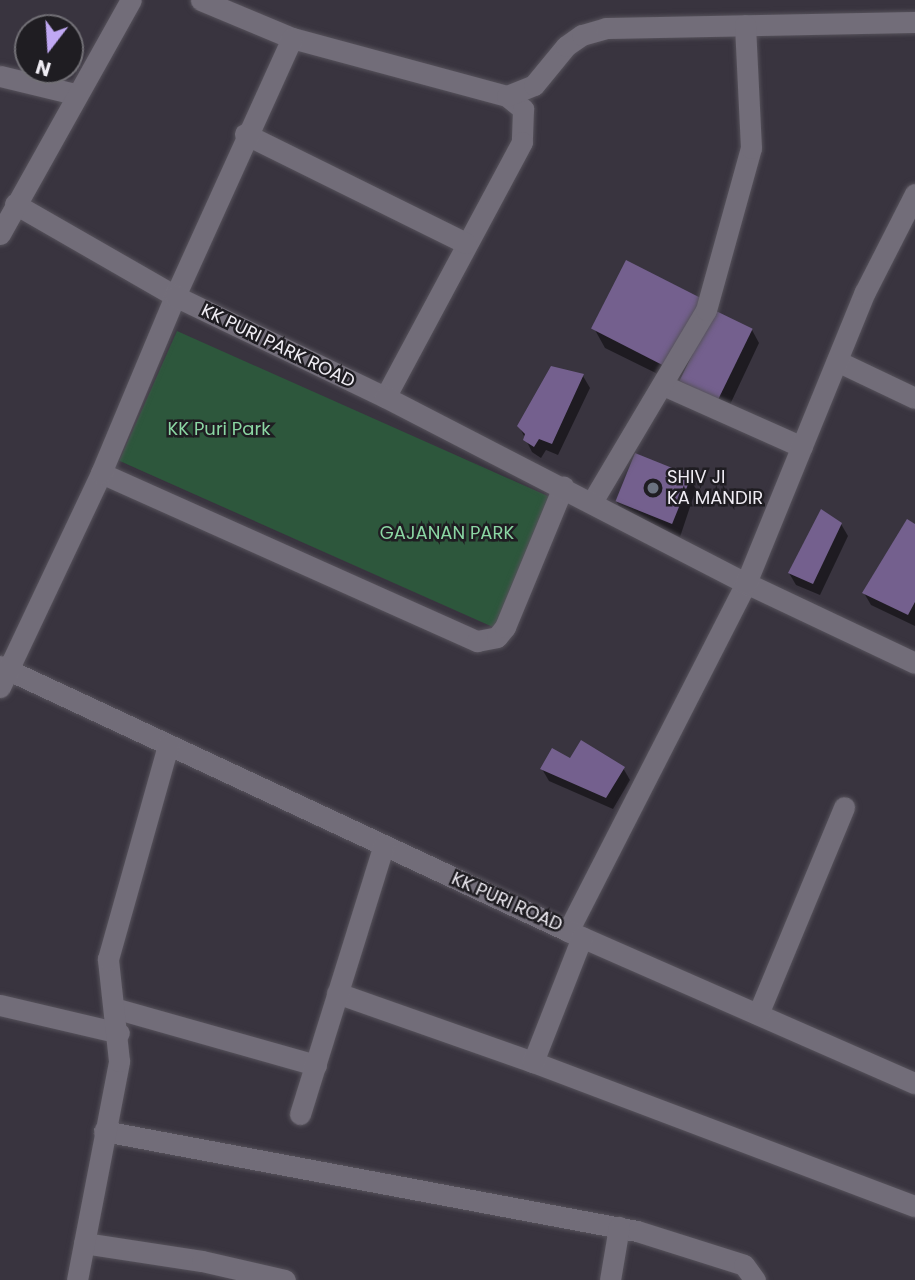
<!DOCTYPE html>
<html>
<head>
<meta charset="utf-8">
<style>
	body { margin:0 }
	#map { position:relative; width:915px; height:1280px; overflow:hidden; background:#39343f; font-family:Poppins,sans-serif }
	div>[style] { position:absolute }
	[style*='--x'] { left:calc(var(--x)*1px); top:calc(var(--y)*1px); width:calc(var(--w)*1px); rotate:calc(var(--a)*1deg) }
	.green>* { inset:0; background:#2d573c; transform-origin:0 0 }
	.shadow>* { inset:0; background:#0007 }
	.building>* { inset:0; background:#74608e; transform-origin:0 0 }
	.roads { filter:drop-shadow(0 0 2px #56525b) drop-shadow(0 0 2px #56525b) }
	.minor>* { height:21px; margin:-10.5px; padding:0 10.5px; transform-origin:10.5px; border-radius:10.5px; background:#726d79 }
	.dots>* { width:19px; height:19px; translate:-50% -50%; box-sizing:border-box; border:4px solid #1f1d22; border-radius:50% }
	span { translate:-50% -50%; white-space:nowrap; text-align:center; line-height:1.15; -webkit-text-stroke:5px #1f1d22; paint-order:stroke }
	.street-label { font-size:18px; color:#efecf3 }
	.park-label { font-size:18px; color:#8bd6a3 }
	.poi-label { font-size:18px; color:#efecf3 }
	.left { translate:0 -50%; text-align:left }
	.north { position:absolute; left:14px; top:14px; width:70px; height:70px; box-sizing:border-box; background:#1f1d22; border:2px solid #727076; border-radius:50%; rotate:197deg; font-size:19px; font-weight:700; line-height:28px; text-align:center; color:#efecf3 }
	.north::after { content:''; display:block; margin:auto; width:24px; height:32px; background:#c0a8f3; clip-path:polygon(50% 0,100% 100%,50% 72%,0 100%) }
</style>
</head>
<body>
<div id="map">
	<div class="green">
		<div style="left:177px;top:331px;width:417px;height:142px;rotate:24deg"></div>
	</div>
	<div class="shadow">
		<div style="clip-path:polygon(711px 320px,752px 330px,759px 343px,727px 411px,683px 382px,701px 342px,676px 383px,605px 348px,595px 330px)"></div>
		<div style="clip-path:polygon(583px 376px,590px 388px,558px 455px,546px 450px,541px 458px,532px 452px,519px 426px)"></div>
		<div style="clip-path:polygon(689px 477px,696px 489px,680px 537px,623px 513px,616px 501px)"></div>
		<div style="clip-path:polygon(841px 524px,848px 536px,820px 595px,796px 585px,789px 573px)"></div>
		<div style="clip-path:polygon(915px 526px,915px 626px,871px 605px,864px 593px)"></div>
		<div style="clip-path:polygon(570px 761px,623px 768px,630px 780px,613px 809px,549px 781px,542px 769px)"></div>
	</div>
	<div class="building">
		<div style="left:626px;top:260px;width:85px;height:77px;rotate:27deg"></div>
		<div style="left:714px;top:310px;width:43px;height:79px;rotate:26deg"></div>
		<div style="clip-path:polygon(551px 366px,584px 374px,552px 444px,539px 439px,534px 447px,523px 440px,525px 434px,517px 426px)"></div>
		<div style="left:635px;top:453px;width:61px;height:52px;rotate:22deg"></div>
		<div style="clip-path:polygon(821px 509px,842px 523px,813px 584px,788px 573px)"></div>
		<div style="clip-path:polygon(907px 519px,915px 524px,915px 602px,908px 615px,862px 593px)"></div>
		<div style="clip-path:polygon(581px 740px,625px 767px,606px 798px,540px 769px,552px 748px,570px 758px)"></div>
	</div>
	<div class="roads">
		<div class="minor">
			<div style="--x:201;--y:0;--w:99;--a:22.7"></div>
			<div style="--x:292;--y:38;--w:223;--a:15.1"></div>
			<div style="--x:507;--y:96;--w:21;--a:39"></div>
			<div style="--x:523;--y:109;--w:33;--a:92"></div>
			<div style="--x:522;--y:142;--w:289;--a:118.2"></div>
			<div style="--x:0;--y:76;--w:77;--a:13.5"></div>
			<div style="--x:507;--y:96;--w:29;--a:-22"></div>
			<div style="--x:534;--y:85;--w:50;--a:-50.6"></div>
			<div style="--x:566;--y:46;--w:19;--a:-35"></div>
			<div style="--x:582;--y:35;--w:25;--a:-16"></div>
			<div style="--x:606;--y:28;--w:309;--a:-1.1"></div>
			<div style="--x:245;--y:134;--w:246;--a:26.3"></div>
			<div style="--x:15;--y:204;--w:185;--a:29.9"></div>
			<div style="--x:175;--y:296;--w:283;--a:-65.6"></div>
			<div style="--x:0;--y:234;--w:268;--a:-60.8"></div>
			<div style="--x:837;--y:361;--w:86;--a:25.4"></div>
			<div style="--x:663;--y:385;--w:152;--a:24"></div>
			<div style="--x:101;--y:473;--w:412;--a:24.1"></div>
			<div style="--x:477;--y:641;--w:20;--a:-11"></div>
			<div style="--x:497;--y:637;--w:13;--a:-51"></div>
			<div style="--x:505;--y:627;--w:152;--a:-67.5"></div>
			<div style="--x:592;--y:502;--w:223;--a:-59.3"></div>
			<div style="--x:706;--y:310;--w:168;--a:-74.5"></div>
			<div style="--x:751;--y:148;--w:123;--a:-92.8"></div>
			<div style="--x:0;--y:666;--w:627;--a:25.01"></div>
			<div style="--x:568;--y:931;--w:391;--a:-62.9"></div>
			<div style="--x:746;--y:583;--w:187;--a:25.3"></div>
			<div style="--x:0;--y:687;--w:237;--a:-64.7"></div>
			<div style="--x:101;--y:473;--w:192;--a:-67.3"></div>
			<div style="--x:175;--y:296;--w:233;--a:25.7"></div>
			<div style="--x:385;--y:397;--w:406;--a:27.3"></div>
			<div style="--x:746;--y:583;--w:314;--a:-67.8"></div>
			<div style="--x:865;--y:292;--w:110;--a:-63"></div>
			<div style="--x:568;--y:931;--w:379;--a:23.7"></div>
			<div style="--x:337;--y:993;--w:208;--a:19.4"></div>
			<div style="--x:533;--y:1062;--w:408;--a:20.7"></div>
			<div style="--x:0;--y:1005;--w:122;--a:13.2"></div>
			<div style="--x:114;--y:1008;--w:210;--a:15.8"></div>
			<div style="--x:758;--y:1014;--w:224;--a:-67.4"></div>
			<div style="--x:533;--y:1062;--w:134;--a:-68.6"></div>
			<div style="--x:300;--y:1114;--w:280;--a:-72.7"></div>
			<div style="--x:104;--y:1131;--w:542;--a:10.63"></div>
			<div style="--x:637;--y:1231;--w:112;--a:17.6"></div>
			<div style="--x:744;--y:1265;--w:19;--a:54"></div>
			<div style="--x:84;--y:1243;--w:119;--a:8.7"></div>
			<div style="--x:202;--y:1261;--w:85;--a:12.9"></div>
			<div style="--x:77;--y:1280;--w:223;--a:-79.1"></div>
			<div style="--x:119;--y:1061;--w:103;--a:-96.2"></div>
			<div style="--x:108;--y:959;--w:222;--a:-74.3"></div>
			<div style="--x:610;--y:1280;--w:54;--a:-80.4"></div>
		</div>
	</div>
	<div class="dots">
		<div style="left:653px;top:488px;background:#6b7280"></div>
	</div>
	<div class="street-label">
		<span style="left:278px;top:346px;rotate:26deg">KK PURI PARK ROAD</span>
		<span style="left:507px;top:902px;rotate:24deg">KK PURI ROAD</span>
	</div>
	<div class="park-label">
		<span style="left:219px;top:429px">KK Puri Park</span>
		<span style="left:447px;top:533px">GAJANAN PARK</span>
	</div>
	<div class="poi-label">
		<span class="left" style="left:667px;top:488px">SHIV JI<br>KA MANDIR</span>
	</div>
	<div class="north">N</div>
</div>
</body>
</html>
